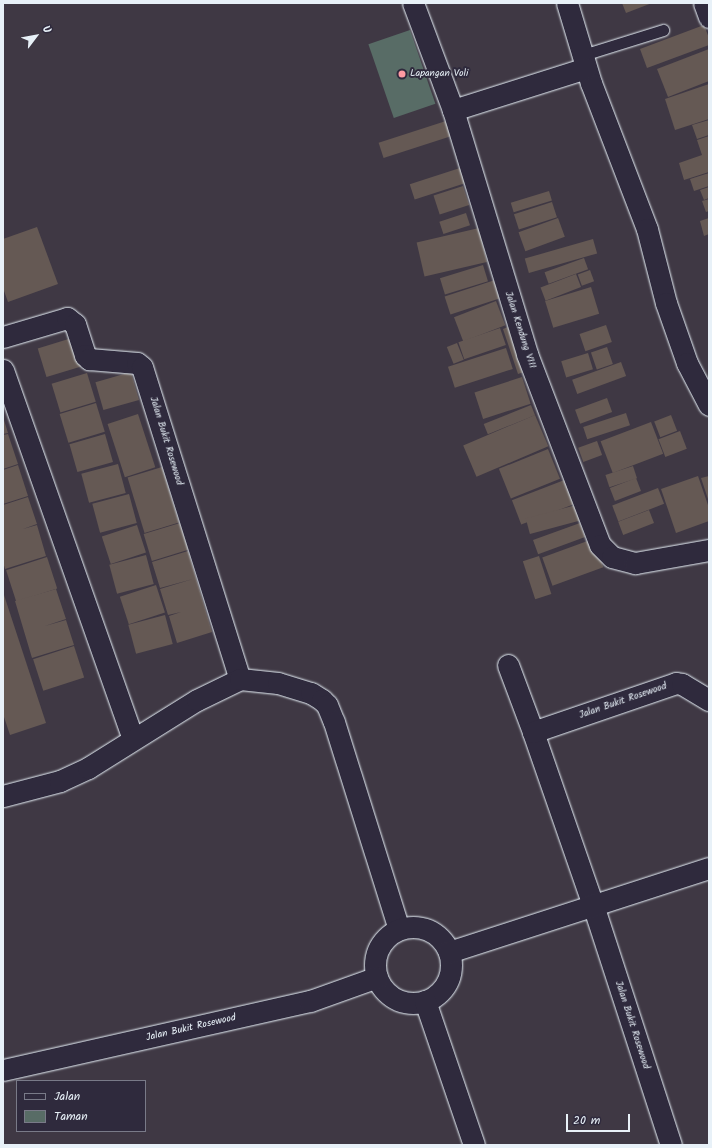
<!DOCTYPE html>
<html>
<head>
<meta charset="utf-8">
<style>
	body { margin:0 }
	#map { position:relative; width:712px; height:1148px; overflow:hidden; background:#3f3844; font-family:Kalam,sans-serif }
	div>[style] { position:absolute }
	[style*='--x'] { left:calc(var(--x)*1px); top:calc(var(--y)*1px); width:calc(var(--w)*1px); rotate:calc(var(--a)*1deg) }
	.green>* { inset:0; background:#586c66; transform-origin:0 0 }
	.building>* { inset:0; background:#655954; transform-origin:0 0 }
	.roads { filter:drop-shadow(0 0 1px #e8f1f8) drop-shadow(0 0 1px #e8f1f8) }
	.service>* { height:11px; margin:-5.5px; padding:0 5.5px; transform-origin:5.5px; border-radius:5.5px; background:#2f2a3d }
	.minor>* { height:21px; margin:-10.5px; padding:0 10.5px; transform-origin:10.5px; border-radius:10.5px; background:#2f2a3d }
	.minor>.ring { margin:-10.5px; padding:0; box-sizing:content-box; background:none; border:21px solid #2f2a3d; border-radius:50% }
	.dots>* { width:11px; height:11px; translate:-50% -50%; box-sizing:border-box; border:2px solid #2f2a3d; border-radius:50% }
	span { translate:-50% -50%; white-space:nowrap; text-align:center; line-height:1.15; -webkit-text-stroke:4px #2f2a3d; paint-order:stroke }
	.poi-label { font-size:10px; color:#e8f1f8 }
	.left { translate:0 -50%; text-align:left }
	.street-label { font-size:10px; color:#e8f1f8 }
	.frame { position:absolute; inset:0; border:4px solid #e8f1f8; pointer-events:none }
	.legend { position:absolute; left:16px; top:1080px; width:130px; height:52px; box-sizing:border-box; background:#2f2a3d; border:1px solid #797a88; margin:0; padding:5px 7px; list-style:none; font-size:12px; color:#e8f1f8 }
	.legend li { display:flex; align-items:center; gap:8px; height:20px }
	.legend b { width:20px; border:1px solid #797a88 }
	.north { position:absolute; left:16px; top:16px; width:40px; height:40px; -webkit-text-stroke:3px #2f2a3d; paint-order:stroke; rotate:58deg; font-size:11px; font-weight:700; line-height:16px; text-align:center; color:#e8f1f8 }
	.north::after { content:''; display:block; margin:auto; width:14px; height:18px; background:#e8f1f8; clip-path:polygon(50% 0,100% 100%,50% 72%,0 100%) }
	.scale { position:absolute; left:566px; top:1114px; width:64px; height:18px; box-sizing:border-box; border:2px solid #e8f1f8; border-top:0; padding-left:5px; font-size:12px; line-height:14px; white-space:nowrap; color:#e8f1f8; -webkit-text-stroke:3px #2f2a3d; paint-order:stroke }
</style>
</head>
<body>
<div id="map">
	<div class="green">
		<div style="left:410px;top:30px;width:78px;height:44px;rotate:71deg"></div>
	</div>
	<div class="building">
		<div style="clip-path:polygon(622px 3px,652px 3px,626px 13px)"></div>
		<div style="clip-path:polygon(704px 25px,709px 38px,709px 45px,647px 68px,640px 49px)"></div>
		<div style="clip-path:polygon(709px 49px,709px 81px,668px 97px,657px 69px)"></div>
		<div style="clip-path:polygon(709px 84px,709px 119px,675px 130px,665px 99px)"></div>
		<div style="left:449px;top:120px;width:16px;height:74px;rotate:72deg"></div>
		<div style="clip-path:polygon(709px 120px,709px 135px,697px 139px,692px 125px)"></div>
		<div style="clip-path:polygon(709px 136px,709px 172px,684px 180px,679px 163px,702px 155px,697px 140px)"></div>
		<div style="left:463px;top:167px;width:16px;height:56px;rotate:72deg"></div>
		<div style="clip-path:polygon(709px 173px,709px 186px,694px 191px,690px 179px)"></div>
		<div style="left:463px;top:186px;width:20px;height:31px;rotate:72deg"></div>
		<div style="clip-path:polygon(709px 187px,709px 198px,704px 200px,700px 190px)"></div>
		<div style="left:549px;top:191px;width:10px;height:40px;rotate:73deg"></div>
		<div style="clip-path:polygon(709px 199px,709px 211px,706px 212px,702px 201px)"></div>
		<div style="left:552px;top:202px;width:16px;height:40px;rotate:72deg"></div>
		<div style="left:466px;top:213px;width:13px;height:28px;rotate:72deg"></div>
		<div style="left:558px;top:218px;width:20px;height:42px;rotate:70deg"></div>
		<div style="clip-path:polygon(709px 218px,709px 234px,704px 236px,700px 221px)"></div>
		<div style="clip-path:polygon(37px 227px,58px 284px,8px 302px,3px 288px,3px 239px)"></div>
		<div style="left:479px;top:228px;width:35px;height:64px;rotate:77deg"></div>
		<div style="left:593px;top:239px;width:15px;height:71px;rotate:74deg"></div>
		<div style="left:584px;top:258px;width:12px;height:42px;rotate:70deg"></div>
		<div style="left:483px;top:265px;width:17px;height:45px;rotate:73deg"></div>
		<div style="left:590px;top:270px;width:12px;height:13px;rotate:70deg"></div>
		<div style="left:576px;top:274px;width:14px;height:38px;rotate:69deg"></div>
		<div style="left:495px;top:280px;width:19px;height:53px;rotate:72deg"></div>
		<div style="left:591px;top:287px;width:28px;height:48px;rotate:73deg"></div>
		<div style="left:496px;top:301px;width:26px;height:45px;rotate:69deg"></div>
		<div style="left:606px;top:325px;width:18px;height:28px;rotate:71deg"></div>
		<div style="clip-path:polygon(508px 327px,524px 372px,518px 374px,503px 329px)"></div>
		<div style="left:500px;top:328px;width:18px;height:44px;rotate:71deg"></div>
		<div style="left:75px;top:337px;width:30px;height:39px;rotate:73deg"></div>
		<div style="left:457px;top:343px;width:18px;height:11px;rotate:68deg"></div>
		<div style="left:607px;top:347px;width:18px;height:17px;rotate:71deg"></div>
		<div style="left:506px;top:348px;width:22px;height:61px;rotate:72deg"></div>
		<div style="left:588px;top:353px;width:17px;height:28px;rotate:73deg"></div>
		<div style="left:621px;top:362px;width:15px;height:52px;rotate:70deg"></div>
		<div style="left:131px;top:372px;width:29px;height:37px;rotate:74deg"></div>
		<div style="left:87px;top:373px;width:30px;height:37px;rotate:73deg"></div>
		<div style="left:522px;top:377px;width:28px;height:50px;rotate:72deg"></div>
		<div style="left:607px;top:398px;width:15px;height:34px;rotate:70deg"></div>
		<div style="left:96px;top:403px;width:30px;height:38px;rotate:73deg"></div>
		<div style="left:531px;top:405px;width:11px;height:51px;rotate:68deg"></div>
		<div style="left:626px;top:413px;width:13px;height:45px;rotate:72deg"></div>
		<div style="left:138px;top:414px;width:56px;height:32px;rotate:72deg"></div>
		<div style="left:535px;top:415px;width:34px;height:78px;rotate:67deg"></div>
		<div style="left:671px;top:415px;width:17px;height:18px;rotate:69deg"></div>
		<div style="clip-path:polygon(3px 417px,8px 433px,3px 434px)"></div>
		<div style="left:651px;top:422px;width:34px;height:54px;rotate:69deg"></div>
		<div style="left:680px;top:431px;width:19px;height:23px;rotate:69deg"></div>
		<div style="clip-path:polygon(8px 434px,18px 464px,3px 469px,3px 435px)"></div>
		<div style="left:105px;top:434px;width:29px;height:37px;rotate:74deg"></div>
		<div style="left:597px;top:441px;width:15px;height:20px;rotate:70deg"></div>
		<div style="left:548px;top:449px;width:32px;height:53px;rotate:68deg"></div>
		<div style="left:118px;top:464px;width:30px;height:38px;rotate:75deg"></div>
		<div style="clip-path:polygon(18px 465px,28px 496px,3px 504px,3px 470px)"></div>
		<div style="left:633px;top:466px;width:13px;height:29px;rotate:72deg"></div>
		<div style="left:162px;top:467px;width:58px;height:36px;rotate:73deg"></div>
		<div style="clip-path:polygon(698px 476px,709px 508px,709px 521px,676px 533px,661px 489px)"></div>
		<div style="clip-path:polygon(709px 476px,709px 502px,701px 478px)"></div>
		<div style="left:636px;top:478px;width:14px;height:28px;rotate:69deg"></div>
		<div style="left:567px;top:479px;width:26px;height:59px;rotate:69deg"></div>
		<div style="left:658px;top:488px;width:17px;height:49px;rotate:69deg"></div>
		<div style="left:129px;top:494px;width:30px;height:38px;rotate:75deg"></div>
		<div style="clip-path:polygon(28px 497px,37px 524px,23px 529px,37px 525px,46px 556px,5px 569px,3px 562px,3px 505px)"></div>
		<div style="left:576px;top:505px;width:16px;height:52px;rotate:75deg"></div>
		<div style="left:649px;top:510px;width:14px;height:33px;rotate:69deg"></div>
		<div style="left:180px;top:523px;width:28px;height:38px;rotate:73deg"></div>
		<div style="left:580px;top:523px;width:15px;height:50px;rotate:70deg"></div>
		<div style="left:137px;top:525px;width:29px;height:37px;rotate:72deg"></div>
		<div style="left:593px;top:539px;width:30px;height:54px;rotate:70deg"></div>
		<div style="clip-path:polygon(188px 551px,212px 632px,177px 643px,169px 616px,181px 612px,168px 615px,160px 589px,193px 579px,160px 588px,152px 562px)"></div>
		<div style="left:146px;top:555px;width:30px;height:38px;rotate:75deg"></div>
		<div style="left:539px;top:556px;width:40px;height:17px;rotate:72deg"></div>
		<div style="left:47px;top:557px;width:33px;height:43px;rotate:72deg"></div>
		<div style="left:156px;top:585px;width:29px;height:38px;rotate:72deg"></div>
		<div style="clip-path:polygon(56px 589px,66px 619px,45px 626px,66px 620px,74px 645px,32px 658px,15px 601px)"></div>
		<div style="clip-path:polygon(3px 592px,46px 723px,10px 735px,3px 714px)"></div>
		<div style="left:165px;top:615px;width:30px;height:38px;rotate:75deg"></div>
		<div style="left:74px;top:646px;width:33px;height:43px;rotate:72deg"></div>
	</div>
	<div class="roads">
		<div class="service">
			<div style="--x:583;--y:55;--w:84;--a:-17.4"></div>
		</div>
		<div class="minor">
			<div style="--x:413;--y:3;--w:114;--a:69.5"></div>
			<div style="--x:453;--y:110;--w:255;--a:73.1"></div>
			<div style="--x:527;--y:354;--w:204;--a:69.1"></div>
			<div style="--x:600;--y:545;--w:17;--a:45"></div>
			<div style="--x:612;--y:557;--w:24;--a:15"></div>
			<div style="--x:635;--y:563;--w:75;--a:-10"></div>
			<div style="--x:567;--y:3;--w:84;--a:73.3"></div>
			<div style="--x:591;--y:83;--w:156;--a:69"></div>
			<div style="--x:647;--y:229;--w:76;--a:75.6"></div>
			<div style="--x:666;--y:303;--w:64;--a:70.7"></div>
			<div style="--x:687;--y:363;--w:47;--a:62.4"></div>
			<div style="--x:704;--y:3;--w:15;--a:70"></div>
			<div style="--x:453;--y:110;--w:139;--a:-17.5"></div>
			<div style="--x:3;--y:337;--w:67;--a:-16.5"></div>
			<div style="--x:67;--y:318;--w:10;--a:37"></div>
			<div style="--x:75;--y:324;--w:33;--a:72"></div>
			<div style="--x:85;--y:355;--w:6;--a:45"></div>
			<div style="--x:89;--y:359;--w:48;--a:4.8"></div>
			<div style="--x:137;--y:363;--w:6;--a:39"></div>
			<div style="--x:142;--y:367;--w:327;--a:72.6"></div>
			<div style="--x:3;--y:370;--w:391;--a:70.6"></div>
			<div style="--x:508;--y:665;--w:72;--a:69.5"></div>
			<div style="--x:533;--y:732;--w:183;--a:70.9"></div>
			<div style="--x:593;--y:905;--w:252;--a:72"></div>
			<div style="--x:533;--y:732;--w:151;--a:-18.9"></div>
			<div style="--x:676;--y:683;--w:6;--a:9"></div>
			<div style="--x:682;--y:684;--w:31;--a:31"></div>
			<div style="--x:3;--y:796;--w:59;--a:-14.7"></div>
			<div style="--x:60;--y:781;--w:31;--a:-25"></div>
			<div style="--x:88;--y:768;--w:128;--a:-32"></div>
			<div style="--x:197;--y:700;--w:48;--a:-26"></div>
			<div style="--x:240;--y:679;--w:38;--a:6"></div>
			<div style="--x:278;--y:683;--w:34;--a:17"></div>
			<div style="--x:311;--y:693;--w:13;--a:32"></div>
			<div style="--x:322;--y:700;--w:7;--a:45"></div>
			<div style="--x:327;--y:705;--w:18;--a:68"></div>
			<div style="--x:334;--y:722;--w:217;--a:72.6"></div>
			<div class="ring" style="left:375px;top:927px;width:55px;height:55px"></div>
			<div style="--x:449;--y:952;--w:273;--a:-17.9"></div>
			<div style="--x:425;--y:1001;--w:152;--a:71.2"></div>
			<div style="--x:3;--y:1070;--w:315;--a:-12.7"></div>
			<div style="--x:310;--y:1001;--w:71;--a:-19.7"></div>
		</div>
	</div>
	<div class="dots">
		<div style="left:402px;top:74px;background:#ff9aa2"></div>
	</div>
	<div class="poi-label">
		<span class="left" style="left:410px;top:74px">Lapangan Voli</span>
	</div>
	<div class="street-label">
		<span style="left:520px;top:330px;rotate:72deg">Jalan Kendung VIII</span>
		<span style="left:166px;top:441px;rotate:73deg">Jalan Bukit Rosewood</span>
		<span style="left:623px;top:701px;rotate:-19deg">Jalan Bukit Rosewood</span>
		<span style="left:632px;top:1025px;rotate:72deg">Jalan Bukit Rosewood</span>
		<span style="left:191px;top:1028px;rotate:-13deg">Jalan Bukit Rosewood</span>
	</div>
	<div class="frame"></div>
	<ul class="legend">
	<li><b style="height:5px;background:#2f2a3d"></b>Jalan</li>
	<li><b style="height:11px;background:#586c66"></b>Taman</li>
	</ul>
	<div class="north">U</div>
	<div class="scale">20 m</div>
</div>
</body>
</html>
